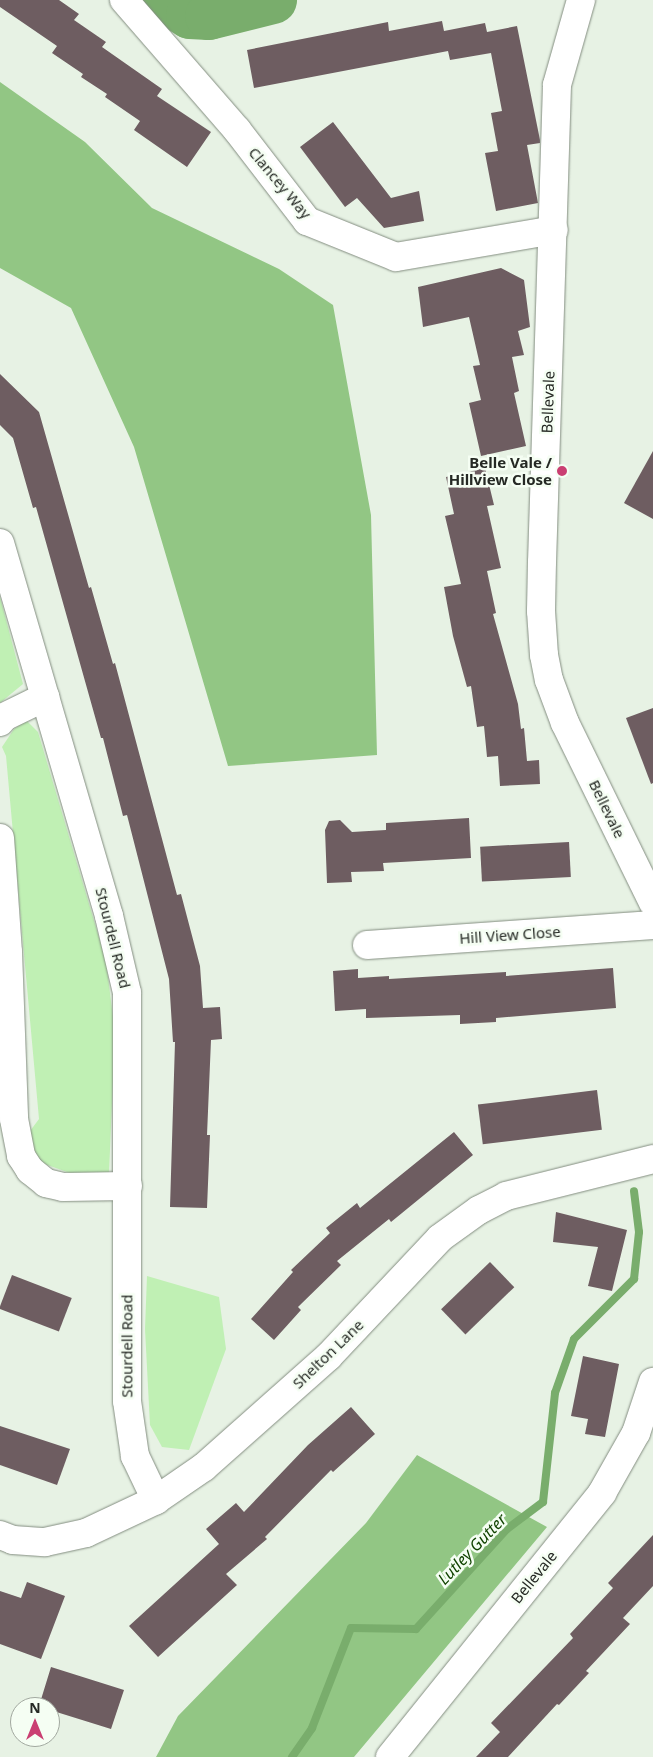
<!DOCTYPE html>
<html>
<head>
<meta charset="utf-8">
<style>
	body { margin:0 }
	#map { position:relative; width:653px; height:1757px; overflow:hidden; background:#e7f2e4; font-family:"Noto Sans",sans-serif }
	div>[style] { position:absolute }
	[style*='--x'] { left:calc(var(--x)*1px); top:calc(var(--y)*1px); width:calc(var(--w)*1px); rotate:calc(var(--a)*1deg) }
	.green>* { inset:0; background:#c0f0b4 }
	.forest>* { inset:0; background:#92c684 }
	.stream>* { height:8px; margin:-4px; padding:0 4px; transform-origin:4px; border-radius:4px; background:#79ad6c }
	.river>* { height:48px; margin:-24px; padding:0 24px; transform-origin:24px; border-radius:24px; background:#79ad6c }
	.building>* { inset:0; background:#6e5d61; transform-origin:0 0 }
	.roads { filter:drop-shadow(0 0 1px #838d80) drop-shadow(0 0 1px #838d80) }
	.minor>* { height:28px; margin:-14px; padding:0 14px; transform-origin:14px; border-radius:14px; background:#fff }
	.dots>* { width:14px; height:14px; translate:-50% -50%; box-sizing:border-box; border:2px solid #f5fef3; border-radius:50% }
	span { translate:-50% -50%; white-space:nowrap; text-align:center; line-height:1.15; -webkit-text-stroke:5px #f5fef3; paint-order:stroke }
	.street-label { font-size:15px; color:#252924 }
	.poi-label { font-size:15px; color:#252924; font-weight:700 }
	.right { translate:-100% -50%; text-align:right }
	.water-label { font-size:16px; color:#114300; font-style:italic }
	.north { position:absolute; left:10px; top:1697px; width:50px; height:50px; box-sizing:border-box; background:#f5fef3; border:1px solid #a2a9a0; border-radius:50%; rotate:0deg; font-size:14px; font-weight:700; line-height:20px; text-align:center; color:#252924 }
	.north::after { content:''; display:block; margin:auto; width:18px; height:22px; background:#ca3f72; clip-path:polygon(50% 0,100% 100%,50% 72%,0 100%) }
</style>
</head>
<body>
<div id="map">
	<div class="green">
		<div style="clip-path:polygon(0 597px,23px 684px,0 703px)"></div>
		<div style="clip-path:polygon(26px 720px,38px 732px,106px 961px,115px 1033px,109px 1173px,81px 1177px,39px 1162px,27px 1135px,39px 1119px,6px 756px,2px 747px,14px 729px)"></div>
		<div style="clip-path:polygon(147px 1276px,219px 1297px,226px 1349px,189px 1450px,162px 1447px,150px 1425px,145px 1329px)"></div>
	</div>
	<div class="forest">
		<div style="clip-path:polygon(166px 0,199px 0,190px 15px)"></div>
		<div style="clip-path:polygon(0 82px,85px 142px,152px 208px,279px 269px,333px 305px,371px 515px,377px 755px,228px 766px,134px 447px,71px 308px,0 268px)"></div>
		<div style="clip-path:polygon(417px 1455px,547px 1527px,354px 1757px,156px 1757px,178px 1716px,366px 1523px)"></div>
	</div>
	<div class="stream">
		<div style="--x:292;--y:1757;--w:35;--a:-55"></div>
		<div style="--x:312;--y:1728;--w:107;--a:-68.7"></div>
		<div style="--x:351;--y:1628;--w:65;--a:0.9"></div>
		<div style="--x:416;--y:1629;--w:135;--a:-47.7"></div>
		<div style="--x:507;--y:1529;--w:45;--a:-36.9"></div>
		<div style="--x:543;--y:1502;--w:110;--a:-83.7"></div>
		<div style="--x:555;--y:1393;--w:57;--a:-70.6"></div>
		<div style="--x:574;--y:1339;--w:85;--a:-45"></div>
		<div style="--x:634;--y:1279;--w:47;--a:-83.9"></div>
		<div style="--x:639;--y:1232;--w:41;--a:-97"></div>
	</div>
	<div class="river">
		<div style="--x:166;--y:0;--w:28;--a:32"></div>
		<div style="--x:190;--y:15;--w:19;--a:3"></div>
		<div style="--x:209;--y:16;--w:66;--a:-14"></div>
	</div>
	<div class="building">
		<div style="clip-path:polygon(0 0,59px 0,79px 14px,74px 20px,106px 42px,102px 47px,162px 89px,157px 96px,211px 132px,187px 167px,134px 130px,140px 121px,105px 97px,107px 94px,81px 77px,83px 74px,52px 53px,57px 46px,0 7px)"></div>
		<div style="clip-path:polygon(442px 21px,444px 31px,485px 23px,487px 32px,517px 26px,540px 140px,540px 143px,527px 145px,538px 203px,496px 211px,485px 153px,498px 151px,491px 113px,502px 111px,491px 53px,450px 60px,448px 51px,254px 88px,247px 50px,388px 22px,389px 31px)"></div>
		<div style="clip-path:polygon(333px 122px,391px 198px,419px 191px,424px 221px,384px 228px,357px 198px,345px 207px,300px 147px)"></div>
		<div style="clip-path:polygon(501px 268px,524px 280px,530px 327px,518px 331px,524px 355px,512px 357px,519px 391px,514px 393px,526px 446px,481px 456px,469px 403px,481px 400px,473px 366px,480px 365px,469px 317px,423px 327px,418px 287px)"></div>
		<div style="clip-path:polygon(0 374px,39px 412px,89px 588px,91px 587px,113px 664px,115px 663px,177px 895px,181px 894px,200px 966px,203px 1008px,220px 1007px,222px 1039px,211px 1040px,207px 1135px,210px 1135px,207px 1208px,170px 1207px,175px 1042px,173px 1042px,169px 979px,127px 815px,123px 816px,103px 738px,101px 738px,36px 507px,33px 508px,13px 438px,0 425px)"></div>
		<div style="clip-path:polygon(653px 451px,653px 519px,624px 503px)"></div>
		<div style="clip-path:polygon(485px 468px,494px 505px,487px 506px,501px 568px,487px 571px,496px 613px,493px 614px,518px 704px,521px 729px,524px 728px,527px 761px,539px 760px,540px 784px,500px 786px,498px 756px,487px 757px,484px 726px,477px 727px,471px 686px,467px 687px,453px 636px,444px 587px,461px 584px,445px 516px,454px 514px,446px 477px)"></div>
		<div style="clip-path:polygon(653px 708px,653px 783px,651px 784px,626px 718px)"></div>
		<div style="clip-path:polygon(469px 818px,471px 858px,383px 863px,384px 871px,351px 872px,352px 882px,327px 883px,325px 830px,329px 821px,340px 820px,352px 832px,386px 830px,386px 823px)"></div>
		<div style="left:569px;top:842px;width:35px;height:89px;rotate:87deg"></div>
		<div style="clip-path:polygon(613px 968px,616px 1008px,496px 1018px,496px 1022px,460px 1024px,460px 1015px,366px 1018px,366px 1009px,335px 1011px,333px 971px,358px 969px,358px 978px,389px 976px,389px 979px,506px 972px,506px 976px)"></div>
		<div style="left:597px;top:1090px;width:40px;height:120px;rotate:83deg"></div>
		<div style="clip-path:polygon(454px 1132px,473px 1155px,391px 1222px,389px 1219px,337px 1261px,341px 1265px,298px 1307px,301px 1310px,274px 1340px,251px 1319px,293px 1272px,291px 1270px,330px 1233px,326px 1228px,357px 1203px,360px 1208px)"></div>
		<div style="clip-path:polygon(556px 1212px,627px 1230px,612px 1291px,588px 1286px,598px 1247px,553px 1242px)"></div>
		<div style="left:490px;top:1262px;width:35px;height:68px;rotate:46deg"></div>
		<div style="left:12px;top:1275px;width:64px;height:36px;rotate:21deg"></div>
		<div style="clip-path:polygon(583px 1356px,619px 1364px,605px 1437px,585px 1434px,588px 1419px,571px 1416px)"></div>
		<div style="clip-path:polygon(351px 1407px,375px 1434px,333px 1472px,331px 1470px,265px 1537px,267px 1539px,226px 1574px,237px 1585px,158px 1657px,129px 1626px,219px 1544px,206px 1529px,236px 1503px,244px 1512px,308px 1445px)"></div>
		<div style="clip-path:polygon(0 1426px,70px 1449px,57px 1485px,0 1465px)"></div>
		<div style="clip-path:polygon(653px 1535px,653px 1586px,623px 1618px,630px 1624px,586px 1671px,589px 1673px,559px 1705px,557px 1704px,508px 1757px,476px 1757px,500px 1732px,491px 1723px,573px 1638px,570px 1634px,613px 1588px,608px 1583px)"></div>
		<div style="clip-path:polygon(27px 1582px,65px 1596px,41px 1659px,0 1644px,0 1591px,21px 1598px)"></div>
		<div style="clip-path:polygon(51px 1667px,124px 1690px,111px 1729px,50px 1710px,50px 1707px,39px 1706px)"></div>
	</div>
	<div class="roads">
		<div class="minor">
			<div style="--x:124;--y:0;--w:172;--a:49"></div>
			<div style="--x:237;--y:130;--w:115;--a:52.4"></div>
			<div style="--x:307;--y:221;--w:96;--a:22"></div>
			<div style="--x:396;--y:257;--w:160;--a:-9.7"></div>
			<div style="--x:581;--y:0;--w:88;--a:105.8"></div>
			<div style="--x:557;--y:85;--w:477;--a:91.8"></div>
			<div style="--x:542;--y:562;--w:49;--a:91.2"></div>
			<div style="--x:541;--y:611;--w:44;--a:86.1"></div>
			<div style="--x:544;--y:655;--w:25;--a:79"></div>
			<div style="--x:549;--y:680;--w:46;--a:69.6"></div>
			<div style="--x:565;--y:723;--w:200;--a:63.9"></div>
			<div style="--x:0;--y:543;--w:389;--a:73.7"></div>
			<div style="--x:109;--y:916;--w:79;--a:76.8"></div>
			<div style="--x:127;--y:993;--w:408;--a:90"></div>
			<div style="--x:127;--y:1401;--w:56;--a:81.7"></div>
			<div style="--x:135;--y:1456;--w:49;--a:64.5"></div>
			<div style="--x:0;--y:722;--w:6;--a:-51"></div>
			<div style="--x:4;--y:717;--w:46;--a:-26"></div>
			<div style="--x:0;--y:838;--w:114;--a:86"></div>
			<div style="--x:8;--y:952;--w:167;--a:87.9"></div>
			<div style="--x:14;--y:1119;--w:38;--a:79"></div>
			<div style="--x:21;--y:1156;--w:17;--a:57"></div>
			<div style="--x:30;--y:1170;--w:21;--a:39"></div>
			<div style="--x:46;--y:1183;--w:17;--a:13"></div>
			<div style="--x:63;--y:1187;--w:65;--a:-0.9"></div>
			<div style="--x:367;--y:945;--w:287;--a:-4"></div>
			<div style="--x:0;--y:1535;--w:14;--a:21"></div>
			<div style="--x:13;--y:1540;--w:32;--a:4"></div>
			<div style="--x:45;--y:1542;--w:42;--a:-12.4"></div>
			<div style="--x:86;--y:1533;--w:77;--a:-25.2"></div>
			<div style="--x:156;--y:1500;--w:58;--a:-34.5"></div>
			<div style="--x:204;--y:1467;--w:166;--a:-41.6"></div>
			<div style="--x:328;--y:1357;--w:163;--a:-46.7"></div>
			<div style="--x:440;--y:1238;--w:48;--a:-35.7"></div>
			<div style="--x:479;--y:1210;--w:30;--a:-27"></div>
			<div style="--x:506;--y:1196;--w:152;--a:-14.1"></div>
			<div style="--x:390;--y:1757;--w:339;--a:-51.2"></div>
			<div style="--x:602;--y:1493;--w:69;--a:-60.5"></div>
			<div style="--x:636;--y:1433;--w:54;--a:-71.6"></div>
		</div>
	</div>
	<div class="dots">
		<div style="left:562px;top:471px;background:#ca3f72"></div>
	</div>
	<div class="street-label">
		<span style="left:280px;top:183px;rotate:50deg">Clancey Way</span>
		<span style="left:548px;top:402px;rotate:-88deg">Bellevale</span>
		<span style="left:607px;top:809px;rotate:64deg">Bellevale</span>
		<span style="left:510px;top:935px;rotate:-4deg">Hill View Close</span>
		<span style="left:113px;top:938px;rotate:76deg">Stourdell Road</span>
		<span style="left:127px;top:1346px;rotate:-90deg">Stourdell Road</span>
		<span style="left:328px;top:1354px;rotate:-44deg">Shelton Lane</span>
		<span style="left:534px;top:1577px;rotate:-51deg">Bellevale</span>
	</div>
	<div class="poi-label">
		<span class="right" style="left:552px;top:471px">Belle Vale /<br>Hillview Close</span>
	</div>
	<div class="water-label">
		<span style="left:472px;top:1549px;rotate:-46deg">Lutley Gutter</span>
	</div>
	<div class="north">N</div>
</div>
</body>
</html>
